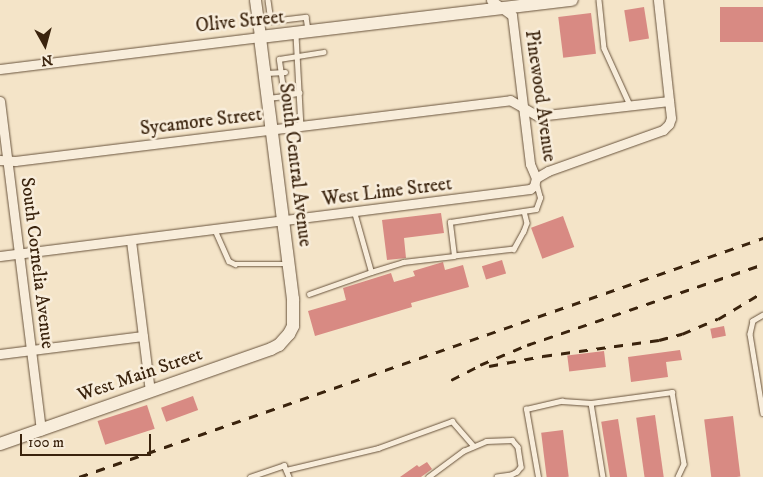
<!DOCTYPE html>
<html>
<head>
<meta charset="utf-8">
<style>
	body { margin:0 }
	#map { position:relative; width:763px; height:477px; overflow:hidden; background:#f4e4c8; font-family:"IM FELL DW Pica",serif }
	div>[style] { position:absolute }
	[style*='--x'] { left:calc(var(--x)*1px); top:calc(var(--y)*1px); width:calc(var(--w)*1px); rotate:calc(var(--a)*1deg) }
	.building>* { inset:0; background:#d88a83; transform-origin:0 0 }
	.roads { filter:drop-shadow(0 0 1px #68533c) drop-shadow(0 0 1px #68533c) }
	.service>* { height:4.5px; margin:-2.25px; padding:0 2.25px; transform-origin:2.25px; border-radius:2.25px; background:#f8eddb }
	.minor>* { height:9px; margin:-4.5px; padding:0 4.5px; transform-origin:4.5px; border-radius:4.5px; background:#f8eddb }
	.tertiary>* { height:11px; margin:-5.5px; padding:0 5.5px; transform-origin:5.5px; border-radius:5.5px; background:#f8eddb }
	.secondary>* { height:12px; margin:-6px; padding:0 6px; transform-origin:6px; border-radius:6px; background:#f8eddb }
	.rail>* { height:2.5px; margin-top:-1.25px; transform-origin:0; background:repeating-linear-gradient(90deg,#3a230d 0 9px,transparent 0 18px) }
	span { translate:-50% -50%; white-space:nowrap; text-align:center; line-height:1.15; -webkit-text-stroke:5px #f8eddb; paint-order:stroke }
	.street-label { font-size:19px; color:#3a230d }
	.north { position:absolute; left:20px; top:20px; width:50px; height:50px; -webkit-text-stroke:4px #f8eddb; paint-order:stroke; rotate:173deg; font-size:14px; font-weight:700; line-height:20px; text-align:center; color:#3a230d }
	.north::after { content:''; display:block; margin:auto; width:18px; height:22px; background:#3a230d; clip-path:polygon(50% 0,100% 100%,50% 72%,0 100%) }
	.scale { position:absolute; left:20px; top:434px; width:131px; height:22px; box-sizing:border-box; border:2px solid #3a230d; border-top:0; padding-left:6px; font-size:15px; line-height:18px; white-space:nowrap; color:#3a230d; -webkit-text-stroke:4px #f8eddb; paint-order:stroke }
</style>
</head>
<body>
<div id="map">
	<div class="building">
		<div style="left:644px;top:7px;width:32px;height:20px;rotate:81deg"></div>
		<div style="left:763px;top:7px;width:35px;height:43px;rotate:90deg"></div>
		<div style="left:591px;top:13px;width:41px;height:33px;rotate:83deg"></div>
		<div style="clip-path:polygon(441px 213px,444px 233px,404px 238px,406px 258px,387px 260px,382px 220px)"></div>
		<div style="left:563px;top:216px;width:33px;height:34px;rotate:70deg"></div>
		<div style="left:502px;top:260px;width:14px;height:21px;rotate:73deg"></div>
		<div style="clip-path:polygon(443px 262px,445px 270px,463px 265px,469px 287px,411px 303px,412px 307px,315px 336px,308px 311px,346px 300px,343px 288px,391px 273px,394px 282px,415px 276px,413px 271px)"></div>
		<div style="left:724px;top:326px;width:10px;height:14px;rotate:79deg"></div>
		<div style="clip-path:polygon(680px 350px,682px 360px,666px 362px,668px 377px,631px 382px,628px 357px)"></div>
		<div style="left:604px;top:351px;width:16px;height:37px;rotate:83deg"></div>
		<div style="left:193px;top:396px;width:15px;height:34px;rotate:70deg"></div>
		<div style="left:147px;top:405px;width:25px;height:52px;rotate:72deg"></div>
		<div style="left:655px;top:415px;width:63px;height:19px;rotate:82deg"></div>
		<div style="left:733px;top:416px;width:61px;height:29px;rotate:83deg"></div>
		<div style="left:618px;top:419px;width:59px;height:17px;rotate:81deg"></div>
		<div style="left:563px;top:430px;width:47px;height:22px;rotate:83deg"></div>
		<div style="clip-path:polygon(427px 462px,432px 469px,421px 477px,400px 477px,417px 465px,419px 467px)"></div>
	</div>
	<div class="roads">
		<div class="service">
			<div style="--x:268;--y:0;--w:21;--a:82"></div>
			<div style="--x:271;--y:21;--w:35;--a:-7"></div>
			<div style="--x:306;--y:17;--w:12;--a:81"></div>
			<div style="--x:599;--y:0;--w:48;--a:84.1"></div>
			<div style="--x:604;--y:48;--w:63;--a:65.5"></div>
			<div style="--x:296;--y:35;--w:91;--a:86.9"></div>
			<div style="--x:266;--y:73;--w:19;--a:-3"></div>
			<div style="--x:300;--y:93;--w:16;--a:169"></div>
			<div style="--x:284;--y:96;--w:37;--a:-98"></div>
			<div style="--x:279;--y:59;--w:45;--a:-9"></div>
			<div style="--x:268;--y:98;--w:16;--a:-7"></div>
			<div style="--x:524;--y:211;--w:12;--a:76"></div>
			<div style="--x:527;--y:223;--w:9;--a:111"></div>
			<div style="--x:524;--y:231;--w:21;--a:119"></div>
			<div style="--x:514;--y:249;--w:60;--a:173.3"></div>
			<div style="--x:454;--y:256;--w:34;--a:-97"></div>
			<div style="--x:450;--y:222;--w:87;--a:-8.6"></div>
			<div style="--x:536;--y:209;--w:12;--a:-70"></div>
			<div style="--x:540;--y:198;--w:16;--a:-105"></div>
			<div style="--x:215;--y:230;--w:34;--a:66"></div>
			<div style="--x:229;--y:261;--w:7;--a:27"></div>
			<div style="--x:235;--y:264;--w:52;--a:0"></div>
			<div style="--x:371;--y:272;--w:34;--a:-17"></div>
			<div style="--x:403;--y:262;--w:51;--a:-6.7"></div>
			<div style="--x:309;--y:294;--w:66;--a:-19.5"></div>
			<div style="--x:371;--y:272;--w:62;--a:-105.8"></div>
			<div style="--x:763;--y:315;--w:12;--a:149"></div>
			<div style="--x:753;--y:321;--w:13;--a:103"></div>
			<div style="--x:750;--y:334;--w:80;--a:80.7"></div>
			<div style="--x:591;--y:403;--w:82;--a:-7.7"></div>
			<div style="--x:672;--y:392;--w:73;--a:80.5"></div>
			<div style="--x:684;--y:464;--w:14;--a:115"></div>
			<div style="--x:286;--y:470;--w:95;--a:-13.4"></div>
			<div style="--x:378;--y:448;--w:79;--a:-20"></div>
			<div style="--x:452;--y:421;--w:33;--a:49"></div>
			<div style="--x:250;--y:477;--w:36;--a:-19"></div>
			<div style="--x:284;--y:465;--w:13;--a:67"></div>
			<div style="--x:428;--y:477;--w:44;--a:-36.6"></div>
			<div style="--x:463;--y:451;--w:25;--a:-23"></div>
			<div style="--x:486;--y:441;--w:26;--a:-2"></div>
			<div style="--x:512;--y:440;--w:9;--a:49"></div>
			<div style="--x:518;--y:447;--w:20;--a:81"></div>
			<div style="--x:521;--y:467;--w:6;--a:129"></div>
			<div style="--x:517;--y:472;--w:7;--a:153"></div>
			<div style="--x:511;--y:475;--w:14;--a:172"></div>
			<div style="--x:538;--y:477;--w:69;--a:-100"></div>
			<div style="--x:526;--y:409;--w:37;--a:-13"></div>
			<div style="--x:562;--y:401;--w:29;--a:4"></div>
			<div style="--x:591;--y:403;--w:75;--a:80.8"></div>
		</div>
		<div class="minor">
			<div style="--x:491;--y:0;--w:26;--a:36"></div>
			<div style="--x:512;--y:15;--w:150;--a:83.1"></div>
			<div style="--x:530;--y:164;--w:15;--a:67"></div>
			<div style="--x:0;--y:69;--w:262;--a:-7"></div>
			<div style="--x:0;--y:101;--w:332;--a:82.9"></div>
			<div style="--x:0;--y:160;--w:15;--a:4"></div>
			<div style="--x:15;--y:161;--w:499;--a:-7"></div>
			<div style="--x:510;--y:100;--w:32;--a:30"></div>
			<div style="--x:538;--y:116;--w:132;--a:-6.5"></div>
			<div style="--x:131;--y:241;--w:151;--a:82.8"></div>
			<div style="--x:0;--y:256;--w:534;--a:-7.2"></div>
			<div style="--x:530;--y:189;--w:5;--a:-37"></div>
			<div style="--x:534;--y:186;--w:8;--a:-76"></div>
			<div style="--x:536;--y:178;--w:14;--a:-30"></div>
			<div style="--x:548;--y:171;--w:122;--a:-19.6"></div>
			<div style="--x:663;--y:130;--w:8;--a:-45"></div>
			<div style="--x:669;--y:124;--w:6;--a:-72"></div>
			<div style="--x:671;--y:118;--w:119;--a:-96.3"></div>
			<div style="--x:0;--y:354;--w:144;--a:-7.2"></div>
		</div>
		<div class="tertiary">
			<div style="--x:255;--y:0;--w:37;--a:82"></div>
		</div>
		<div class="secondary">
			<div style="--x:0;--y:444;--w:287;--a:-19.3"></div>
			<div style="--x:271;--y:349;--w:9;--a:-27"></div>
			<div style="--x:279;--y:345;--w:15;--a:-48"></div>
			<div style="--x:289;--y:334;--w:9;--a:-63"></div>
			<div style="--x:293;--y:326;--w:27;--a:-90"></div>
			<div style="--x:293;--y:299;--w:264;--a:-97.2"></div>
			<div style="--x:260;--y:37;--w:314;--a:-6.8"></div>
		</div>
	</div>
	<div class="rail">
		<div style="--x:489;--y:366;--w:55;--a:-10.5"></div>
		<div style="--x:543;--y:356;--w:117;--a:-7.9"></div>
		<div style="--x:659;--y:340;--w:24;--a:-15"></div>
		<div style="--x:682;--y:334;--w:39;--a:-23"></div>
		<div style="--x:718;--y:319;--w:52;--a:-31"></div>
		<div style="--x:451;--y:380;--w:33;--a:-27"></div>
		<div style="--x:480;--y:365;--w:51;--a:-23.1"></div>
		<div style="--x:527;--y:345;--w:250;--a:-18.9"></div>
		<div style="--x:79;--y:477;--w:725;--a:-19.26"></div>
	</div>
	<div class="street-label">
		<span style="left:240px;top:22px;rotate:-6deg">Olive Street</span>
		<span style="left:540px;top:96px;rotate:82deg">Pinewood Avenue</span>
		<span style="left:201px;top:122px;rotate:-7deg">Sycamore Street</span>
		<span style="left:295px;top:165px;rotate:83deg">South Central Avenue</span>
		<span style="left:387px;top:192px;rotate:-7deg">West Lime Street</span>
		<span style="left:37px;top:263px;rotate:83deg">South Cornelia Avenue</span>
		<span style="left:140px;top:375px;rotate:-19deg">West Main Street</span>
	</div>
	<div class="north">N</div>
	<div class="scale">100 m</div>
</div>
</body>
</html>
